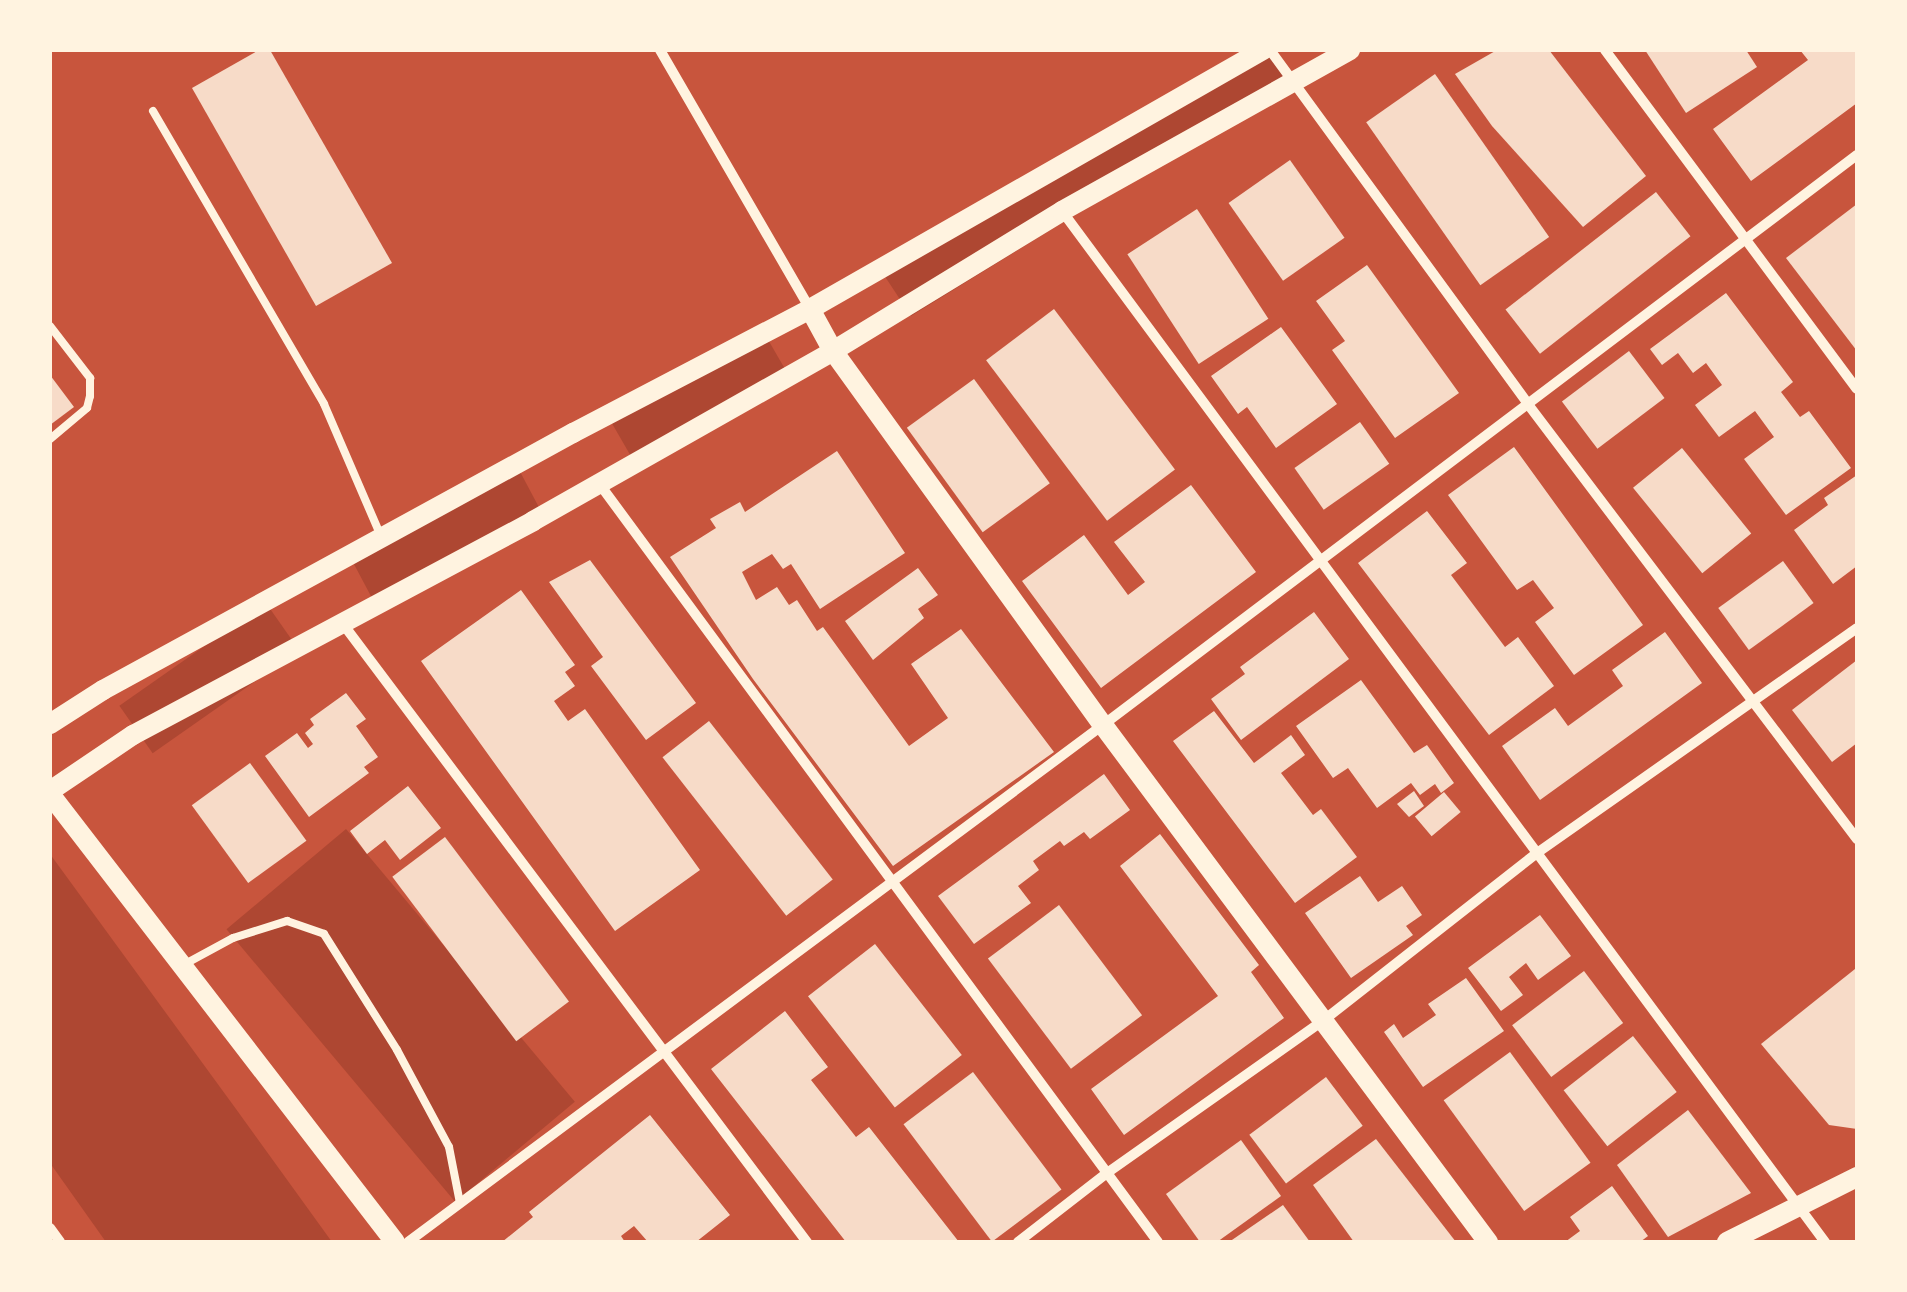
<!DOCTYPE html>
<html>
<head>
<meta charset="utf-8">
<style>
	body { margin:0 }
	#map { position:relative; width:1907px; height:1292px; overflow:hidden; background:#c8553d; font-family:"Open Sans",sans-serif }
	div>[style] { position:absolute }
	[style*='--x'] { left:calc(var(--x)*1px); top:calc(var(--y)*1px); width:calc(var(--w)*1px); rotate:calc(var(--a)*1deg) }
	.green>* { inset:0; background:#ae4732; transform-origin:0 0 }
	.building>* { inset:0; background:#f7dbc8; transform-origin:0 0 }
	.service>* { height:8px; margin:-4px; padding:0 4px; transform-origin:4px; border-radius:4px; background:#fff3e0 }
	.minor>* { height:10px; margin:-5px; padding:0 5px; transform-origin:5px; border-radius:5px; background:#fff3e0 }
	.secondary>* { height:20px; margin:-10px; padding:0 10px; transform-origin:10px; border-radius:10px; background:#fff3e0 }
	span { translate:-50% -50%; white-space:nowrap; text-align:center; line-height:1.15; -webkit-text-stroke:9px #fff3e0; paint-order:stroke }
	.frame { position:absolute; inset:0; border:52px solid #fff3e0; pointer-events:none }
</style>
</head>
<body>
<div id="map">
	<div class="green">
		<div style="clip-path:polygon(1267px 50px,1291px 82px,911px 316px,878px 266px)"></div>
		<div style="left:763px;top:331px;width:59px;height:177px;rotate:60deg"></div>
		<div style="left:517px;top:466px;width:60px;height:190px;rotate:62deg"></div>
		<div style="left:266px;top:603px;width:58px;height:179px;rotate:55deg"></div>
		<div style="left:346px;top:829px;width:356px;height:156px;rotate:50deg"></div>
		<div style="clip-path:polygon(50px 854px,236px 1109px,332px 1242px,106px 1242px,50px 1163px)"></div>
	</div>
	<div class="building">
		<div style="clip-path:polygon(259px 50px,270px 50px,392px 263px,316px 306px,192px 88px)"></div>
		<div style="clip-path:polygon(1497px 50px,1549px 50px,1646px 176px,1583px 227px,1492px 126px,1455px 74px)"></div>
		<div style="clip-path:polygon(1645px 50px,1746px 50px,1757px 67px,1686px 113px)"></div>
		<div style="clip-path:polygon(1800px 50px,1857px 50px,1857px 103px,1751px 181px,1713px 129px,1808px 60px)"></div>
		<div style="left:1435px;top:74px;width:199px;height:84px;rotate:55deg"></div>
		<div style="left:1290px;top:160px;width:95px;height:75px;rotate:55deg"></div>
		<div style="left:1656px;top:192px;width:56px;height:191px;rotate:52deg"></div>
		<div style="clip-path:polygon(1857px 204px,1857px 351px,1786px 258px)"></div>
		<div style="left:1197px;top:209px;width:131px;height:83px;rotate:57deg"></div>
		<div style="clip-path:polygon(1367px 265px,1459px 393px,1395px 438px,1332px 350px,1345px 341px,1316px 301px)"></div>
		<div style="clip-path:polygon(1726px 293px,1793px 382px,1781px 392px,1800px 417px,1809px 411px,1851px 468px,1786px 515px,1744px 459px,1774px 437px,1755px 411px,1719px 437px,1695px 405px,1722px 385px,1706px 363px,1693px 373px,1678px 353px,1662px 365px,1650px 349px)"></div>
		<div style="left:1054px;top:309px;width:201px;height:85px;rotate:53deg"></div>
		<div style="clip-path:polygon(1281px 327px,1337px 404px,1276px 448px,1247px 407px,1238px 414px,1211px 376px)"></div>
		<div style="left:1629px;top:351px;width:59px;height:84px;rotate:53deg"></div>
		<div style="clip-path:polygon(50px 375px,74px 407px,50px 425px)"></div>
		<div style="left:974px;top:379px;width:129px;height:83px;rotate:54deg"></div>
		<div style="left:1360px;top:422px;width:51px;height:80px;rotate:55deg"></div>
		<div style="clip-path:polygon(1514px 447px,1643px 625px,1574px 675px,1535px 622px,1554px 608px,1533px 580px,1517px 590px,1448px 495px)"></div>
		<div style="left:1682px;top:448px;width:110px;height:63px;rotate:51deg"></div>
		<div style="clip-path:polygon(837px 451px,905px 553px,820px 609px,791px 564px,783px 569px,772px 554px,742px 572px,756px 600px,777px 587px,789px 605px,797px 600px,817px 631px,823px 627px,909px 746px,948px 718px,911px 664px,961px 629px,1054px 752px,893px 866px,753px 679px,670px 557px,716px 528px,710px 519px,740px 502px,745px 512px)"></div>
		<div style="clip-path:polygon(1857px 475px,1857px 566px,1833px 584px,1794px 530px,1828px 505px,1824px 498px)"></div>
		<div style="clip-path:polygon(1191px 485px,1256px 572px,1101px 688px,1022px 581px,1084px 535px,1128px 595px,1145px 582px,1114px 542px)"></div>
		<div style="clip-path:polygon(1427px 511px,1467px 563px,1451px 575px,1505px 647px,1518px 637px,1554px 686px,1489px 735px,1358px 563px)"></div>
		<div style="clip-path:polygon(590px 560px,696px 703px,646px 740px,591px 666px,603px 657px,549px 582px)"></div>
		<div style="left:1783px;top:561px;width:52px;height:80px;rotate:54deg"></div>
		<div style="clip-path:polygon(918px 568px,938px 595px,918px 609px,924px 618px,873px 660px,845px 621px)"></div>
		<div style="clip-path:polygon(521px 590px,575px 665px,565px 672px,575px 686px,554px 701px,568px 721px,585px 709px,700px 870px,615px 931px,421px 661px)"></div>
		<div style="clip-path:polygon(1314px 612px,1349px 659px,1241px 740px,1211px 699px,1245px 674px,1240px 667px)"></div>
		<div style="clip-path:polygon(1665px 632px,1702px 683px,1540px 800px,1502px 746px,1555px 708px,1568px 726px,1623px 686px,1612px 670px)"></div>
		<div style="clip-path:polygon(1857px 660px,1857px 743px,1832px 762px,1792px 710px)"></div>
		<div style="clip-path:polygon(1361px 680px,1414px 753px,1427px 745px,1454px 783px,1441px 793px,1435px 784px,1420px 795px,1411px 783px,1377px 808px,1348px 768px,1333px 778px,1296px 726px)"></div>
		<div style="clip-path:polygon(346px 693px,366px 719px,356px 726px,378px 757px,364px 767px,369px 773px,309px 817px,265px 756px,297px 733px,308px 748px,313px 744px,305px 733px,314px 725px,310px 719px)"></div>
		<div style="clip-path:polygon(1214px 711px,1254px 763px,1291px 735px,1305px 755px,1281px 773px,1313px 815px,1321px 809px,1357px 857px,1295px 903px,1173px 741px)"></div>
		<div style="left:709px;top:721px;width:201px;height:59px;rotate:52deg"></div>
		<div style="left:250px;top:763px;width:96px;height:72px;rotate:54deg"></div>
		<div style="clip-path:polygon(1104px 774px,1130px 810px,1090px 839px,1084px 832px,1064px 846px,1060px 841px,1033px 861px,1039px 870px,1018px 886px,1031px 903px,974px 944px,938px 896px)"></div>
		<div style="clip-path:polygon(408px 786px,441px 828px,400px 860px,385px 840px,367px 854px,350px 831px)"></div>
		<div style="clip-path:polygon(1414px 791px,1424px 806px,1409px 817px,1397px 804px)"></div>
		<div style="left:1444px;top:792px;width:26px;height:38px;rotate:50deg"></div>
		<div style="clip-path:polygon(1160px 834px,1259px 965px,1251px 972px,1284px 1018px,1124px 1135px,1091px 1089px,1218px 996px,1120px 866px)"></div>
		<div style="left:445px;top:837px;width:206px;height:66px;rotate:53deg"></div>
		<div style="clip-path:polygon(1360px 876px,1378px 902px,1402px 886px,1422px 915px,1406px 926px,1413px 935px,1351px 978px,1305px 913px)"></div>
		<div style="left:1059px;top:905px;width:138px;height:89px;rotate:53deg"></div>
		<div style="clip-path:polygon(1540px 915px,1571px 956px,1538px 980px,1526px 963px,1509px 977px,1523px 995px,1501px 1011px,1468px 968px)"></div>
		<div style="left:875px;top:944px;width:141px;height:85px;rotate:52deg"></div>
		<div style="clip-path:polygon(1855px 969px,1857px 971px,1857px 1129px,1829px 1125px,1761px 1044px)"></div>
		<div style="left:1584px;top:971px;width:65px;height:90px;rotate:53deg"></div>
		<div style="clip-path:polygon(1466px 978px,1504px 1031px,1423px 1087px,1384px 1032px,1394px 1024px,1403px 1038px,1436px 1015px,1428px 1004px)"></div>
		<div style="clip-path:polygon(785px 1011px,828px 1067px,811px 1080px,856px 1137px,869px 1127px,959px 1242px,846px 1242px,711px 1069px)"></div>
		<div style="left:1633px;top:1036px;width:71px;height:88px;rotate:52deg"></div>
		<div style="left:1510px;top:1052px;width:137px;height:82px;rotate:54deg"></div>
		<div style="left:973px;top:1072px;width:147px;height:87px;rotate:53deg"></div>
		<div style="left:1326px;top:1077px;width:61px;height:96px;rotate:53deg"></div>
		<div style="clip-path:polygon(1688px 1110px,1751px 1193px,1668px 1237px,1617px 1165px)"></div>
		<div style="clip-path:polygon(650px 1115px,730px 1215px,696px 1242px,648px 1242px,634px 1226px,621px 1236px,625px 1242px,502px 1242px,533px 1217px,529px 1212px)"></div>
		<div style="clip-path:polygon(1376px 1139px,1456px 1242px,1354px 1242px,1313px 1185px)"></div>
		<div style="clip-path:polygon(1241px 1140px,1281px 1196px,1217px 1242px,1200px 1242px,1166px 1194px)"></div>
		<div style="clip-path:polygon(1612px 1186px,1648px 1236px,1640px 1242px,1565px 1242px,1580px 1231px,1570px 1217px)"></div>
		<div style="clip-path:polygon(1283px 1205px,1310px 1242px,1229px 1242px)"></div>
	</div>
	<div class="service">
		<div style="--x:153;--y:111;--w:339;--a:59.7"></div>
		<div style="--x:324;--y:404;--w:142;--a:66.7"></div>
		<div style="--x:50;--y:326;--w:66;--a:52.4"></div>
		<div style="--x:90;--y:378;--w:18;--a:90"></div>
		<div style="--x:90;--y:396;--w:12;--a:104"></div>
		<div style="--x:87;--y:408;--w:48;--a:140"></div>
		<div style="--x:185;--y:964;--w:55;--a:-28.4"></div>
		<div style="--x:233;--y:938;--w:57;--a:-17.5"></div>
		<div style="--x:287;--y:921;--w:39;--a:19"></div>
		<div style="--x:324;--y:934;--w:137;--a:57.8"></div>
		<div style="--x:397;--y:1050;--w:110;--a:61.8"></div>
		<div style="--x:449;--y:1147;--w:57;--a:78.9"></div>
	</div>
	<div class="minor">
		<div style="--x:660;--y:50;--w:299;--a:59.9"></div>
		<div style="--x:1270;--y:50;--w:437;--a:53.9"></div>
		<div style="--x:1527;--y:403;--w:547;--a:52.88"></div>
		<div style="--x:1605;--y:50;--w:422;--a:53.4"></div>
		<div style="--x:1062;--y:211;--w:1283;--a:53.5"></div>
		<div style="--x:598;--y:482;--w:944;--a:53.62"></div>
		<div style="--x:343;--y:624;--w:773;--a:53.1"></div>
		<div style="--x:50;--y:1228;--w:17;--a:54"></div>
		<div style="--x:408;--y:1242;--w:866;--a:-36.65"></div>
		<div style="--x:1103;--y:725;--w:945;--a:-37.09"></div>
		<div style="--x:1018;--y:1242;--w:113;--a:-37.8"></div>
		<div style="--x:1107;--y:1173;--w:266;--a:-35.2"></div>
		<div style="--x:1324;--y:1020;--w:271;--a:-38.1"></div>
		<div style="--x:1537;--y:853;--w:391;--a:-35.1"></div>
	</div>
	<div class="secondary">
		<div style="--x:810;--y:309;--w:48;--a:61.3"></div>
		<div style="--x:833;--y:351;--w:461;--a:54.2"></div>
		<div style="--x:1103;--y:725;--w:645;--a:53.33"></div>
		<div style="--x:50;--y:724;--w:63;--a:-32.7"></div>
		<div style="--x:103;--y:690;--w:536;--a:-28.67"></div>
		<div style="--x:573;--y:433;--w:267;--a:-27.6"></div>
		<div style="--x:810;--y:309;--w:522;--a:-29.76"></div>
		<div style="--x:50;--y:791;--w:100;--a:-34"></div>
		<div style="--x:133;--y:735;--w:454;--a:-28.1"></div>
		<div style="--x:533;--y:521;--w:345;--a:-29.5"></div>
		<div style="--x:833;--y:351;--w:268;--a:-31.4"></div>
		<div style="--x:1062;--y:211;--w:330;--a:-29.2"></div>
		<div style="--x:50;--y:794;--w:565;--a:52.4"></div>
		<div style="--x:1727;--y:1242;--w:145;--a:-26.6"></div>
	</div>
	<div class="frame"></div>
</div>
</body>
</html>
